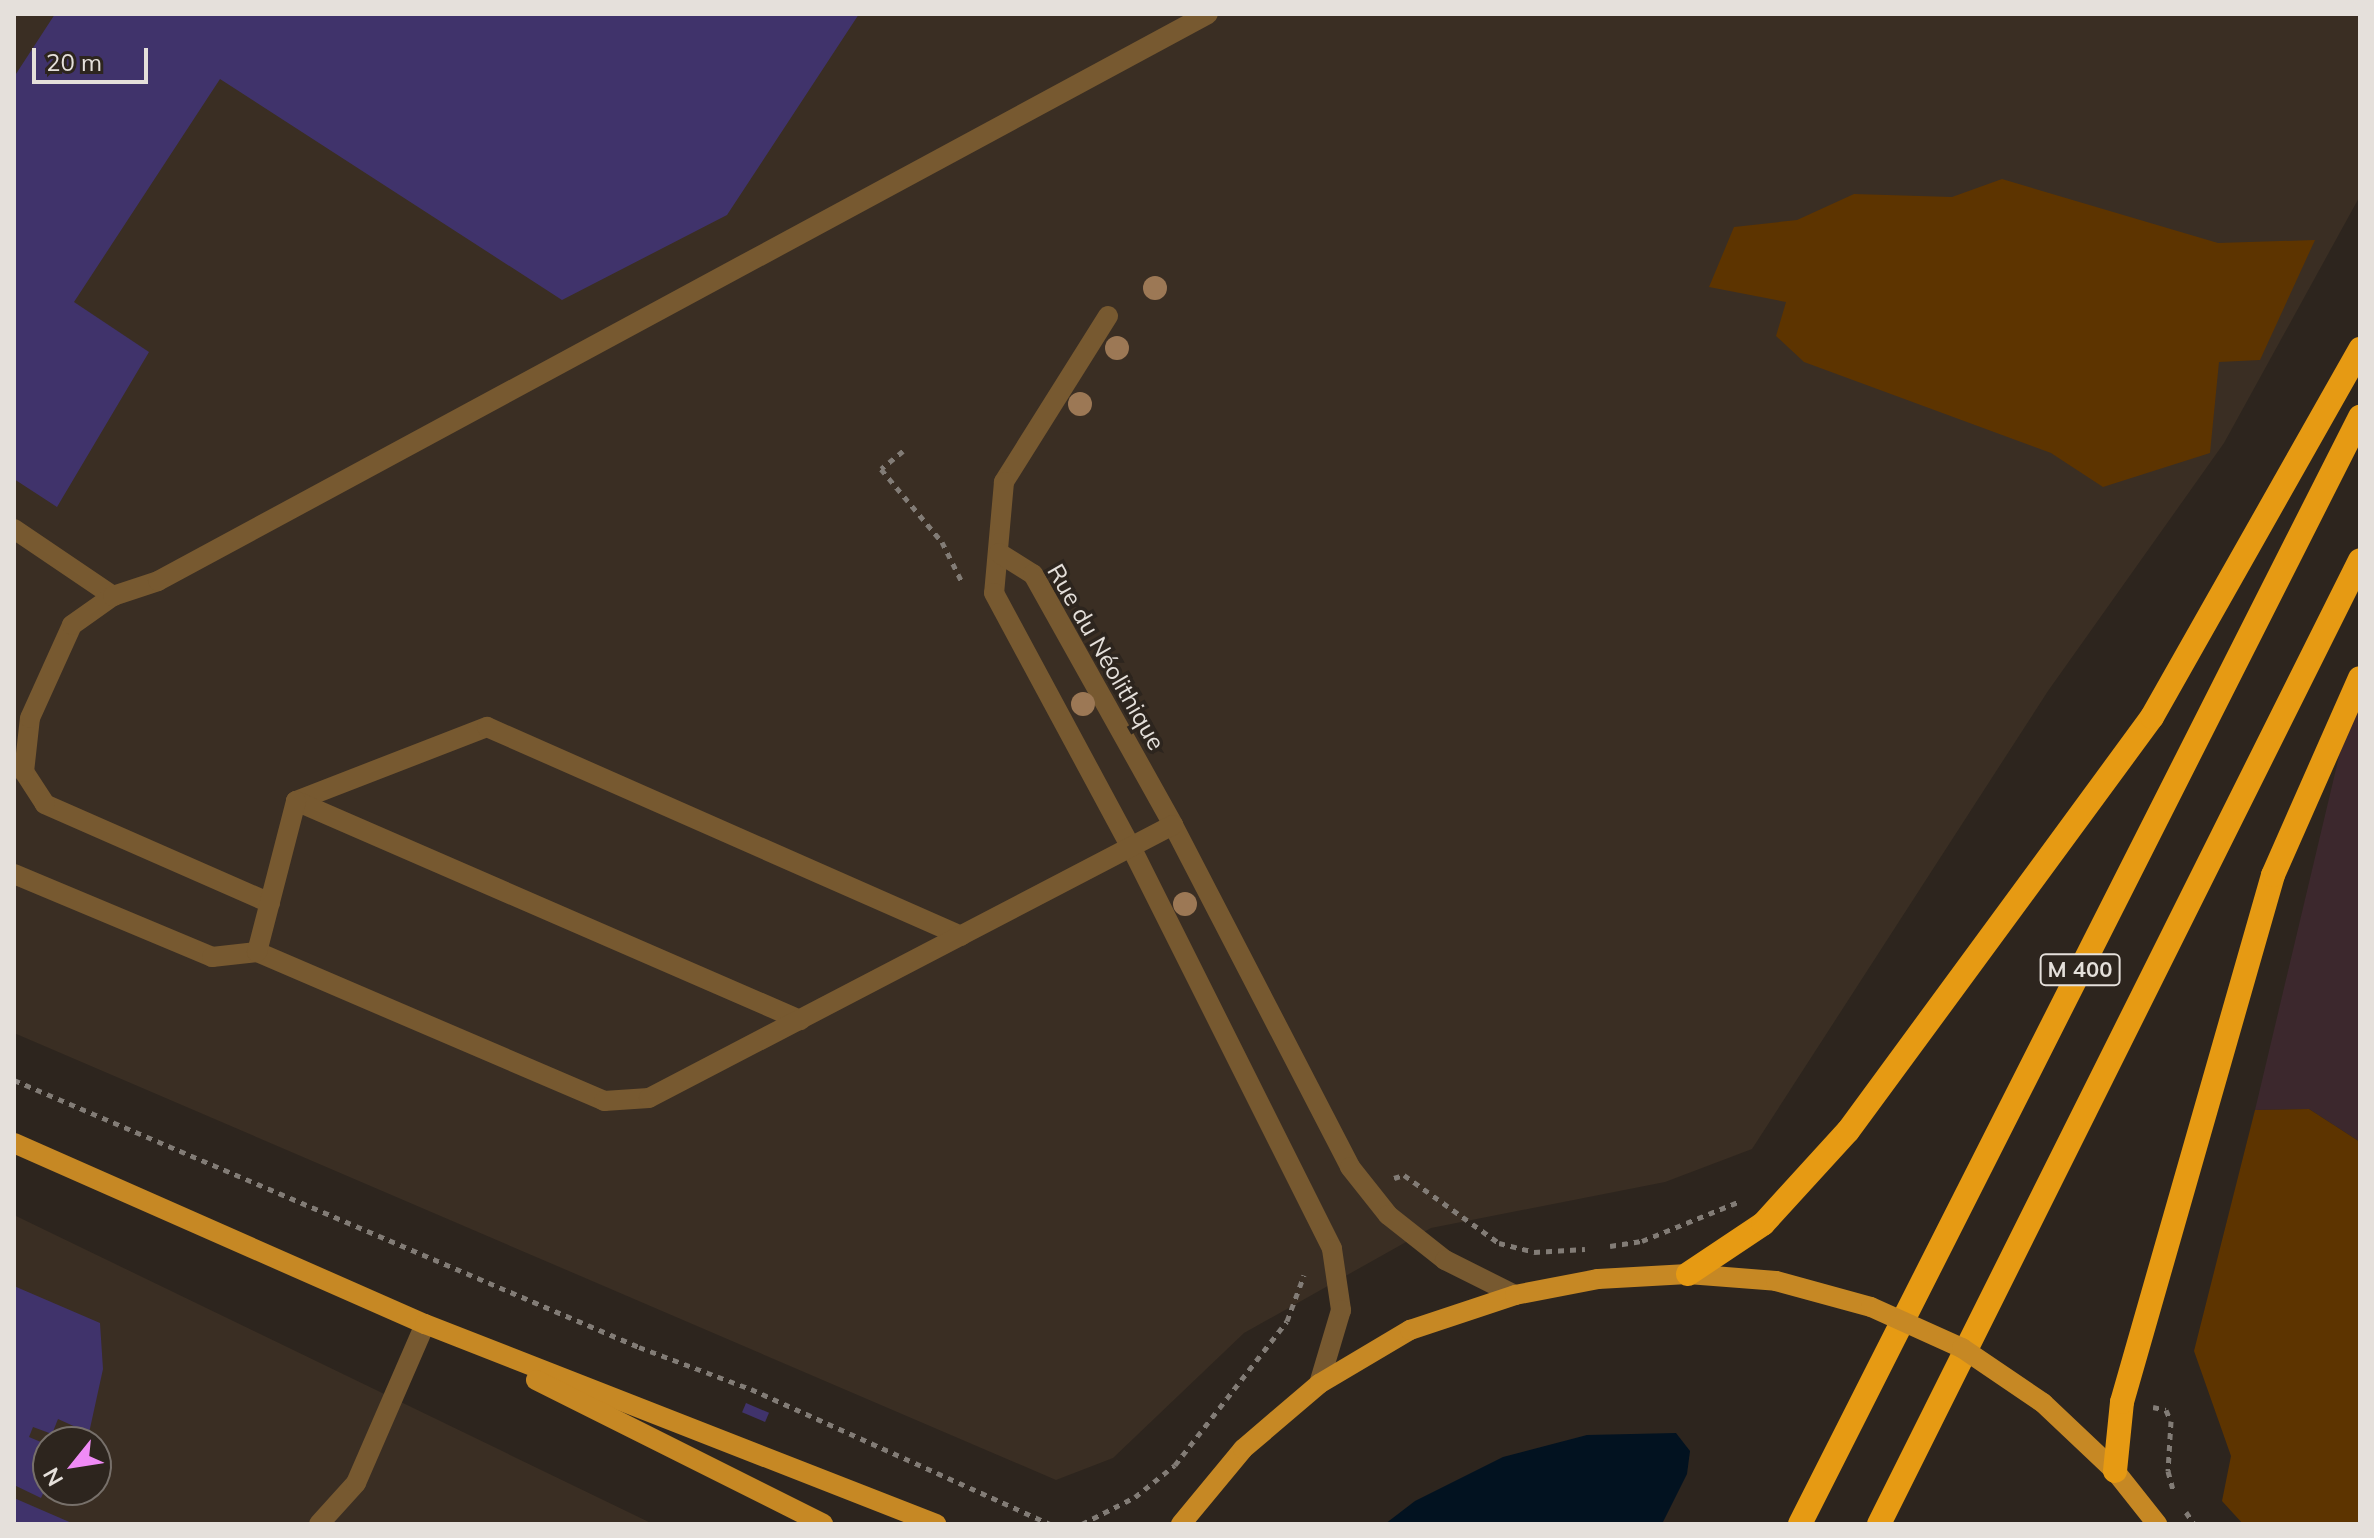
<!DOCTYPE html>
<html>
<head>
<meta charset="utf-8">
<style>
	body { margin:0 }
	#map { position:relative; width:2374px; height:1538px; overflow:hidden; background:#2d251e; font-family:Mulish,sans-serif }
	div>[style] { position:absolute }
	[style*='--x'] { left:calc(var(--x)*1px); top:calc(var(--y)*1px); width:calc(var(--w)*1px); rotate:calc(var(--a)*1deg) }
	.built>* { inset:0; background:#3a2e23 }
	.industrial>* { inset:0; background:#3c282d }
	.green>* { inset:0; background:#5d3400 }
	.water>* { inset:0; background:#021220 }
	.building>* { inset:0; background:#40336b; transform-origin:0 0 }
	.path>* { height:5px; margin-top:-2.5px; transform-origin:0; background:repeating-linear-gradient(90deg,#827c76 0 6px,transparent 0 12px) }
	.minor>* { height:20px; margin:-10px; padding:0 10px; transform-origin:10px; border-radius:10px; background:#775930 }
	.major>* { height:20px; margin:-10px; padding:0 10px; transform-origin:10px; border-radius:10px; background:#c68824 }
	.highway>* { height:24px; margin:-12px; padding:0 12px; transform-origin:12px; border-radius:12px; background:#e69a13 }
	.major-bridge>* { height:20px; margin:-10px; padding:0 10px; transform-origin:10px; border-radius:10px; background:#c68824 }
	.trees>* { width:24px; height:24px; margin:-12px; border-radius:50%; background:#9c7855 }
	span { translate:-50% -50%; white-space:nowrap; text-align:center; line-height:1.15; -webkit-text-stroke:7px #2d251e; paint-order:stroke }
	.shield-label span { padding:2px 6px; background:#2d251e; border:2px solid; border-radius:6px; -webkit-text-stroke-width:0 }
	.shield-label { font-size:22px; color:#e5e0db; font-weight:700 }
	.street-label { font-size:24px; color:#e5e0db }
	.frame { position:absolute; inset:0; border:16px solid #e5e0db; pointer-events:none }
	.north { position:absolute; left:32px; top:1426px; width:80px; height:80px; box-sizing:border-box; background:#2d251e; border:2px solid #77706a; border-radius:50%; rotate:240deg; font-size:22px; font-weight:700; line-height:32px; text-align:center; color:#e5e0db }
	.north::after { content:''; display:block; margin:auto; width:28px; height:36px; background:#f08bf6; clip-path:polygon(50% 0,100% 100%,50% 72%,0 100%) }
	.scale { position:absolute; left:32px; top:48px; width:116px; height:36px; box-sizing:border-box; border:4px solid #e5e0db; border-top:0; padding-left:10px; font-size:24px; line-height:28px; white-space:nowrap; color:#e5e0db; -webkit-text-stroke:6px #2d251e; paint-order:stroke }
</style>
</head>
<body>
<div id="map">
	<div class="built">
		<div style="clip-path:polygon(14px 14px,2360px 14px,2360px 196px,2224px 443px,2048px 691px,1752px 1149px,1665px 1182px,1431px 1228px,1244px 1333px,1113px 1458px,1056px 1480px,14px 1033px)"></div>
		<div style="clip-path:polygon(evenodd,14px 1215px,653px 1524px,14px 1524px,14px 1215px,48px 1442px,96px 1442px,96px 1490px,48px 1490px,48px 1442px)"></div>
	</div>
	<div class="industrial">
		<div style="clip-path:polygon(2360px 668px,2360px 1142px,2309px 1109px,2255px 1110px)"></div>
	</div>
	<div class="green">
		<div style="clip-path:polygon(2002px 179px,2218px 243px,2315px 240px,2260px 360px,2219px 362px,2210px 453px,2103px 487px,2051px 453px,1804px 362px,1776px 336px,1786px 302px,1709px 287px,1734px 227px,1797px 220px,1854px 194px,1952px 197px)"></div>
		<div style="clip-path:polygon(2309px 1109px,2360px 1142px,2360px 1524px,2243px 1524px,2222px 1501px,2231px 1456px,2194px 1351px,2255px 1110px)"></div>
	</div>
	<div class="water">
		<div style="clip-path:polygon(1676px 1433px,1690px 1451px,1687px 1474px,1662px 1524px,1385px 1524px,1415px 1501px,1503px 1457px,1587px 1435px)"></div>
	</div>
	<div class="building">
		<div style="clip-path:polygon(55px 14px,859px 14px,727px 215px,562px 300px,220px 79px,74px 302px,149px 352px,57px 507px,14px 479px,14px 77px)"></div>
		<div style="clip-path:polygon(14px 1286px,100px 1323px,103px 1369px,89px 1433px,58px 1419px,52px 1434px,33px 1427px,29px 1437px,48px 1445px,48px 1483px,41px 1498px,14px 1485px)"></div>
		<div style="left:746px;top:1403px;width:25px;height:10px;rotate:23deg"></div>
		<div style="clip-path:polygon(14px 1498px,74px 1524px,14px 1524px)"></div>
	</div>
	<div class="path">
		<div style="--x:903;--y:451;--w:28;--a:141"></div>
		<div style="--x:881;--y:469;--w:95;--a:50.1"></div>
		<div style="--x:942;--y:542;--w:47;--a:63.4"></div>
		<div style="--x:14;--y:1080;--w:680;--a:23.13"></div>
		<div style="--x:639;--y:1347;--w:120;--a:20.6"></div>
		<div style="--x:751;--y:1389;--w:328;--a:24.3"></div>
		<div style="--x:1394;--y:1178;--w:10;--a:-17"></div>
		<div style="--x:1404;--y:1175;--w:117;--a:35.6"></div>
		<div style="--x:1499;--y:1243;--w:36;--a:14"></div>
		<div style="--x:1534;--y:1252;--w:51;--a:-3.4"></div>
		<div style="--x:1610;--y:1246;--w:32;--a:-9"></div>
		<div style="--x:1642;--y:1241;--w:104;--a:-22.1"></div>
		<div style="--x:2153;--y:1407;--w:13;--a:13"></div>
		<div style="--x:2166;--y:1410;--w:12;--a:66"></div>
		<div style="--x:2171;--y:1421;--w:50;--a:93.4"></div>
		<div style="--x:2168;--y:1471;--w:23;--a:75"></div>
		<div style="--x:2186;--y:1512;--w:14;--a:56"></div>
		<div style="--x:1082;--y:1524;--w:59;--a:-27"></div>
		<div style="--x:1135;--y:1497;--w:51;--a:-38.7"></div>
		<div style="--x:1175;--y:1465;--w:182;--a:-52.1"></div>
		<div style="--x:1287;--y:1321;--w:49;--a:-69.7"></div>
	</div>
	<div class="minor">
		<div style="--x:1108;--y:316;--w:196;--a:122.1"></div>
		<div style="--x:1004;--y:482;--w:111;--a:95.1"></div>
		<div style="--x:994;--y:593;--w:289;--a:61.7"></div>
		<div style="--x:1131;--y:847;--w:449;--a:63.4"></div>
		<div style="--x:1332;--y:1249;--w:62;--a:81.6"></div>
		<div style="--x:1341;--y:1310;--w:77;--a:106.6"></div>
		<div style="--x:14;--y:529;--w:120;--a:34.1"></div>
		<div style="--x:999;--y:553;--w:40;--a:32"></div>
		<div style="--x:1033;--y:574;--w:287;--a:60.8"></div>
		<div style="--x:1173;--y:825;--w:385;--a:62.6"></div>
		<div style="--x:1350;--y:1167;--w:61;--a:51.6"></div>
		<div style="--x:1388;--y:1215;--w:73;--a:38.3"></div>
		<div style="--x:1445;--y:1260;--w:78;--a:26.6"></div>
		<div style="--x:296;--y:801;--w:205;--a:-21.2"></div>
		<div style="--x:487;--y:727;--w:518;--a:23.79"></div>
		<div style="--x:296;--y:801;--w:550;--a:23.49"></div>
		<div style="--x:14;--y:874;--w:215;--a:22.7"></div>
		<div style="--x:212;--y:957;--w:45;--a:-6.3"></div>
		<div style="--x:257;--y:952;--w:378;--a:23.2"></div>
		<div style="--x:604;--y:1101;--w:45;--a:-3.8"></div>
		<div style="--x:649;--y:1098;--w:591;--a:-27.52"></div>
		<div style="--x:270;--y:903;--w:246;--a:-156.3"></div>
		<div style="--x:45;--y:804;--w:38;--a:-123"></div>
		<div style="--x:24;--y:772;--w:54;--a:-83.7"></div>
		<div style="--x:30;--y:718;--w:102;--a:-65.7"></div>
		<div style="--x:72;--y:625;--w:50;--a:-35.3"></div>
		<div style="--x:113;--y:596;--w:47;--a:-18.4"></div>
		<div style="--x:158;--y:581;--w:1193;--a:-28.37"></div>
		<div style="--x:257;--y:952;--w:156;--a:-75.5"></div>
		<div style="--x:319;--y:1524;--w:55;--a:-47.9"></div>
		<div style="--x:356;--y:1483;--w:173;--a:-66.5"></div>
	</div>
	<div class="major">
		<div style="--x:14;--y:1143;--w:449;--a:23.8"></div>
		<div style="--x:425;--y:1324;--w:549;--a:21.37"></div>
		<div style="--x:536;--y:1380;--w:321;--a:26.6"></div>
		<div style="--x:2043;--y:1403;--w:99;--a:43.4"></div>
		<div style="--x:2115;--y:1471;--w:68;--a:51.6"></div>
		<div style="--x:1181;--y:1524;--w:97;--a:-50.4"></div>
		<div style="--x:1243;--y:1449;--w:100;--a:-40.5"></div>
		<div style="--x:1319;--y:1384;--w:106;--a:-30.7"></div>
		<div style="--x:1410;--y:1330;--w:111;--a:-18.4"></div>
		<div style="--x:1515;--y:1295;--w:85;--a:-10.9"></div>
		<div style="--x:1598;--y:1279;--w:90;--a:-3.2"></div>
		<div style="--x:1688;--y:1274;--w:88;--a:4.5"></div>
	</div>
	<div class="highway">
		<div style="--x:1688;--y:1274;--w:90;--a:-33.7"></div>
		<div style="--x:1763;--y:1224;--w:126;--a:-47.6"></div>
		<div style="--x:1848;--y:1131;--w:514;--a:-53.71"></div>
		<div style="--x:2152;--y:717;--w:423;--a:-60.5"></div>
		<div style="--x:2115;--y:1471;--w:69;--a:-84.2"></div>
		<div style="--x:2122;--y:1402;--w:548;--a:-74.01"></div>
		<div style="--x:2273;--y:875;--w:215;--a:-66.2"></div>
		<div style="--x:1800;--y:1524;--w:1241;--a:-63.17"></div>
		<div style="--x:1879;--y:1524;--w:1077;--a:-63.48"></div>
	</div>
	<div class="major-bridge">
		<div style="--x:1776;--y:1281;--w:98;--a:15.3"></div>
		<div style="--x:1871;--y:1307;--w:100;--a:24.3"></div>
		<div style="--x:1962;--y:1348;--w:98;--a:34.2"></div>
	</div>
	<div class="trees">
		<div style="left:1155px;top:288px"></div>
		<div style="left:1117px;top:348px"></div>
		<div style="left:1080px;top:404px"></div>
		<div style="left:1083px;top:704px"></div>
		<div style="left:1185px;top:904px"></div>
	</div>
	<div class="shield-label">
		<span style="left:2080px;top:970px">M 400</span>
	</div>
	<div class="street-label">
		<span style="left:1106px;top:657px;rotate:60deg">Rue du Néolithique</span>
	</div>
	<div class="frame"></div>
	<div class="north">N</div>
	<div class="scale">20 m</div>
</div>
</body>
</html>
